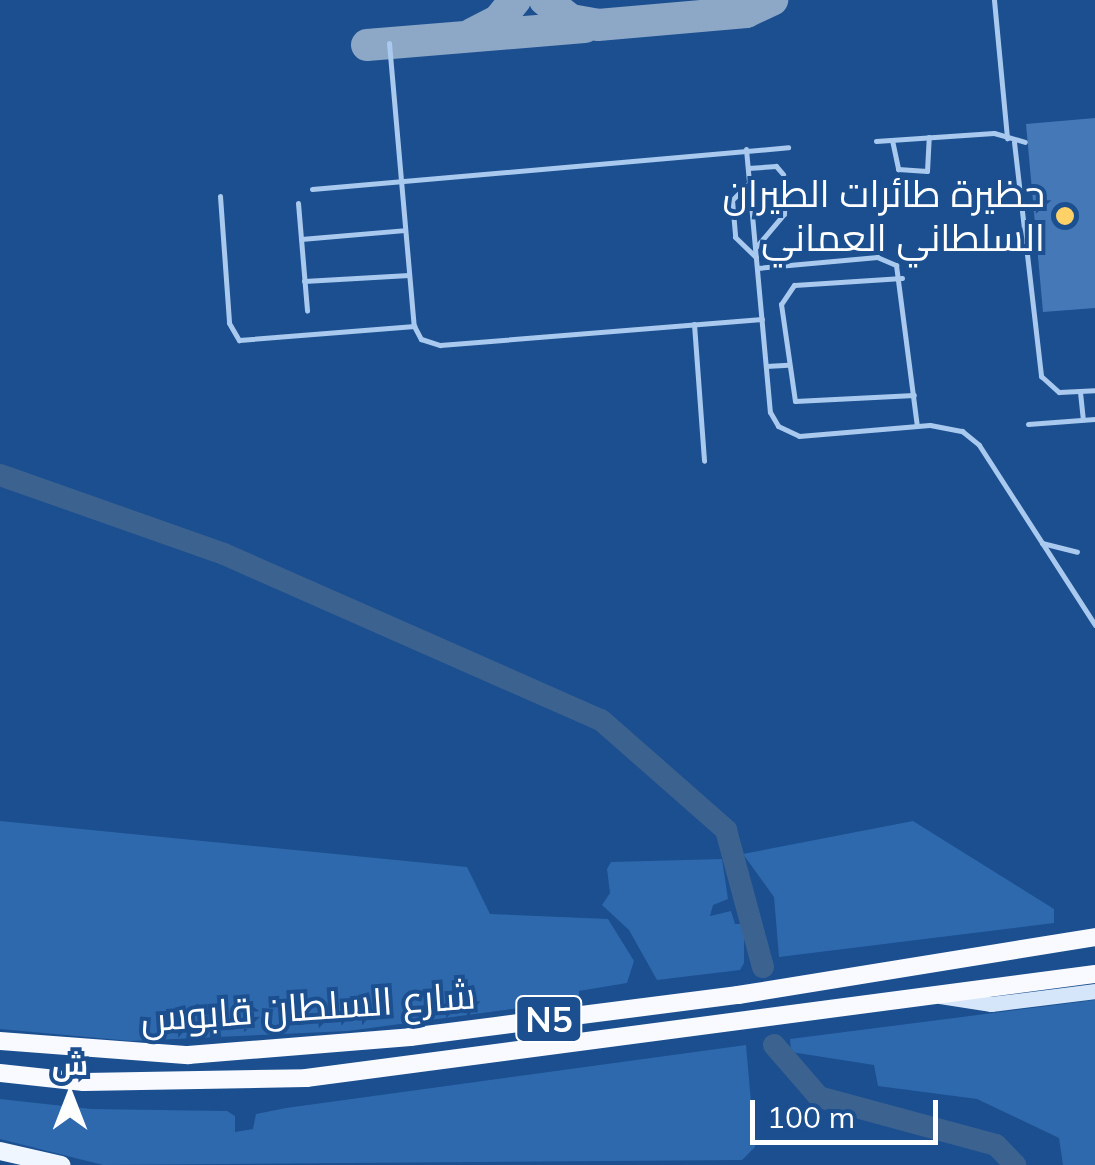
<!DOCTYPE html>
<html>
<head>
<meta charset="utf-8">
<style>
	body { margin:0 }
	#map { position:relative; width:1095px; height:1165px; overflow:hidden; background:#1b4f8f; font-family:Mulish,Cairo,sans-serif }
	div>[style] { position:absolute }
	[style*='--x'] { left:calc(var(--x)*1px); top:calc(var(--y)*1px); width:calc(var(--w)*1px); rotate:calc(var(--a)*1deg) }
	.green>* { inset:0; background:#2e69ad }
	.river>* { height:22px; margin:-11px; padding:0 11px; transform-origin:11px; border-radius:11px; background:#3c6290 }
	.taxiway>* { height:32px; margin:-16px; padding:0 16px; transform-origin:16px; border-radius:16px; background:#8da7c7 }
	.building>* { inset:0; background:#4478b7 }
	.service>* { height:5px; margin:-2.5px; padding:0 2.5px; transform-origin:2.5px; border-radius:2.5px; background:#a9c9ee }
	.secondary>* { height:15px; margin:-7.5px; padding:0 7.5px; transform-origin:7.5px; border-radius:7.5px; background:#d6e6fa }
	.primary>* { height:18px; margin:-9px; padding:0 9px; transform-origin:9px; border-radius:9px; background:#f0f6ff }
	.trunk>* { height:18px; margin:-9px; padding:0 9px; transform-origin:9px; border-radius:9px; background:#f8faff }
	.dots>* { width:28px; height:28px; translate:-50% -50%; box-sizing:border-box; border:5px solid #1b4f8f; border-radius:50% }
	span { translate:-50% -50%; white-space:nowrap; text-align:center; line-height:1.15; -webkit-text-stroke:8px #1b4f8f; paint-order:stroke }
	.shield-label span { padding:2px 8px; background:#1b4f8f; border:2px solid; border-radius:8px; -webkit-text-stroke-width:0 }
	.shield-label { font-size:35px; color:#fff; font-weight:700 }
	.poi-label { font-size:38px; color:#fff }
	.right { translate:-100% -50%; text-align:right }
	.street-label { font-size:38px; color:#fff }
	.north { position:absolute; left:20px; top:1045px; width:100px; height:100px; -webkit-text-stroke:8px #1b4f8f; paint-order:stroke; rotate:0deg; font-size:28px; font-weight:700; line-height:40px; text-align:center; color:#fff }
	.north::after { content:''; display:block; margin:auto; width:35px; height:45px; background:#fff; clip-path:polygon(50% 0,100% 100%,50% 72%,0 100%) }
	.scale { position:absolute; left:750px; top:1100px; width:188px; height:45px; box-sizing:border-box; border:5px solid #fff; border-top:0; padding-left:12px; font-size:30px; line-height:35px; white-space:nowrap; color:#fff; -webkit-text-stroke:8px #1b4f8f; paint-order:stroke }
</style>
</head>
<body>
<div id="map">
	<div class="green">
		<div style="clip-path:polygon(0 821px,467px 867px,490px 914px,608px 919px,634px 961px,627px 983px,579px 991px,579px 1000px,348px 1031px,131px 1041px,0 1029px)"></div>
		<div style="clip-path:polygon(913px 821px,1054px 909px,1054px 923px,779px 957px,774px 897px,743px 854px)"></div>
		<div style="clip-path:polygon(722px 859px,728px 899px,713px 905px,710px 916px,731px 911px,735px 924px,744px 924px,744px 963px,740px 970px,657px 980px,629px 930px,602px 905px,610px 893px,607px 869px,611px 862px)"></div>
		<div style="clip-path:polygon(1095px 1000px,1095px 1165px,1063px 1165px,1059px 1138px,977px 1099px,878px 1086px,874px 1065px,791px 1052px,790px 1039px)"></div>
		<div style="clip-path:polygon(746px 1045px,755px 1147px,742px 1160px,103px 1165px,0 1139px,0 1099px,91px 1109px,227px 1111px,235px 1116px,235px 1132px,253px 1129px,256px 1114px,286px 1108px)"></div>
	</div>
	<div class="river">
		<div style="--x:0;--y:475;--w:238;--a:19.4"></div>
		<div style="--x:224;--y:554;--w:412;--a:23.8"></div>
		<div style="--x:601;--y:720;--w:167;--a:41.3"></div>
		<div style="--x:726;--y:830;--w:142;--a:74.9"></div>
		<div style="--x:774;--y:1045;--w:69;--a:49.1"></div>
		<div style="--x:819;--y:1097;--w:183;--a:15.2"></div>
		<div style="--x:996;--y:1145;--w:28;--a:46"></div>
	</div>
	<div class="taxiway">
		<div style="--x:545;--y:0;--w:33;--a:38"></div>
		<div style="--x:571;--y:20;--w:27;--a:10"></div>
		<div style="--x:598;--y:25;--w:149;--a:-5"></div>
		<div style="--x:746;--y:12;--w:29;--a:-25"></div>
		<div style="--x:472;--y:34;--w:29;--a:-27"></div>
		<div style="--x:498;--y:21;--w:27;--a:-51"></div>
		<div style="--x:367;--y:45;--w:218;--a:-4.7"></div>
	</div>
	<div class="building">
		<div style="clip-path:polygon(1095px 118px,1095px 308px,1043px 312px,1026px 124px)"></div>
	</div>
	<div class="service">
		<div style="--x:994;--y:0;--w:139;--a:84.6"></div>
		<div style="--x:389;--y:43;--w:284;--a:85"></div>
		<div style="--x:414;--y:326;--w:15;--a:62"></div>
		<div style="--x:421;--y:339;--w:20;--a:18"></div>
		<div style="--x:440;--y:345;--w:323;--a:-4.6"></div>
		<div style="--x:892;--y:140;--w:30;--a:78"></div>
		<div style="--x:898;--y:169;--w:29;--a:4"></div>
		<div style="--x:927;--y:171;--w:34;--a:-87"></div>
		<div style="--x:876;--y:141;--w:118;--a:-3.9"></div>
		<div style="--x:994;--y:133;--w:32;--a:16"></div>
		<div style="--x:1014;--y:142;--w:236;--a:83.4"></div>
		<div style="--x:1041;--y:376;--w:24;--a:42"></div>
		<div style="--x:1059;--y:392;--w:36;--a:-3"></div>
		<div style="--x:746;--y:149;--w:264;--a:84.8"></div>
		<div style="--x:770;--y:412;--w:16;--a:60"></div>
		<div style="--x:778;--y:426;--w:23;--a:25"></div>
		<div style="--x:799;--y:436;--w:131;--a:-4.8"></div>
		<div style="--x:930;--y:425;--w:33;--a:11"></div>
		<div style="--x:962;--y:431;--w:22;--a:39"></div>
		<div style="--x:979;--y:445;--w:214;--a:57.2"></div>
		<div style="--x:748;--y:168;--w:28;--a:-4"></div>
		<div style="--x:776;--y:166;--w:11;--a:49"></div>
		<div style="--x:749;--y:183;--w:24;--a:135"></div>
		<div style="--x:732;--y:200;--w:37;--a:85"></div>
		<div style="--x:735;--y:237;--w:29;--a:44"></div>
		<div style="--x:312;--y:189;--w:478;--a:-5"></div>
		<div style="--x:220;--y:196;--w:127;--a:85.9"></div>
		<div style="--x:229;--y:323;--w:20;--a:60"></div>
		<div style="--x:239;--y:340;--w:176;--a:-4.6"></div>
		<div style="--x:298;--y:203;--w:108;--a:85.2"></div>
		<div style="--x:301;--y:239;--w:104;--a:-4.9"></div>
		<div style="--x:756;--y:247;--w:43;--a:-49.7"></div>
		<div style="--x:784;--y:214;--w:20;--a:-87"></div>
		<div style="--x:757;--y:268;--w:121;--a:-5.2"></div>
		<div style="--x:877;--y:257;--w:21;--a:23"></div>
		<div style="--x:896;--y:265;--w:162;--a:82.6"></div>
		<div style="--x:902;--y:278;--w:108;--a:176.3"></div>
		<div style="--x:794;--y:285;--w:23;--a:124"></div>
		<div style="--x:781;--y:304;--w:98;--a:81.8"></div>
		<div style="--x:795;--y:401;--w:119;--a:-2.9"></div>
		<div style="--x:304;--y:281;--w:105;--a:-3.3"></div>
		<div style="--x:694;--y:324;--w:137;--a:85.8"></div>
		<div style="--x:766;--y:366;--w:22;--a:-3"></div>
		<div style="--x:1080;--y:392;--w:27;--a:84"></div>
		<div style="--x:1028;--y:424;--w:67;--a:-4.3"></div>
		<div style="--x:1042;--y:543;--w:36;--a:14"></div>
	</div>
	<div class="secondary">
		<div style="--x:940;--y:996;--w:52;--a:8.9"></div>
		<div style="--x:991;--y:1004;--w:105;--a:-7.1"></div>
	</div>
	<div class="primary">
		<div style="--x:0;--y:1151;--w:63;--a:12.9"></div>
	</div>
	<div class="trunk">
		<div style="--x:0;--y:1041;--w:189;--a:4.3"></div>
		<div style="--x:188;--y:1055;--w:223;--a:-4.6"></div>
		<div style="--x:410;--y:1037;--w:331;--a:-7.3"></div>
		<div style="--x:738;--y:995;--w:362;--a:-9.2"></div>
		<div style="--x:0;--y:1073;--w:84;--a:6.1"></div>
		<div style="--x:84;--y:1082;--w:222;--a:-1"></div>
		<div style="--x:306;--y:1078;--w:796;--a:-7.51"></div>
	</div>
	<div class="dots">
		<div style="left:1065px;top:216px;background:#ffd166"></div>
	</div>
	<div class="shield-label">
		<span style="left:549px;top:1019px">N5</span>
	</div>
	<div class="poi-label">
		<span class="right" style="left:1045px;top:216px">حظيرة طائرات الطيران<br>السلطاني العماني</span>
	</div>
	<div class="street-label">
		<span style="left:308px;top:1007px;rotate:-4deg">شارع السلطان قابوس</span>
	</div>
	<div class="north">ش</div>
	<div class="scale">100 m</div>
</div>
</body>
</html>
